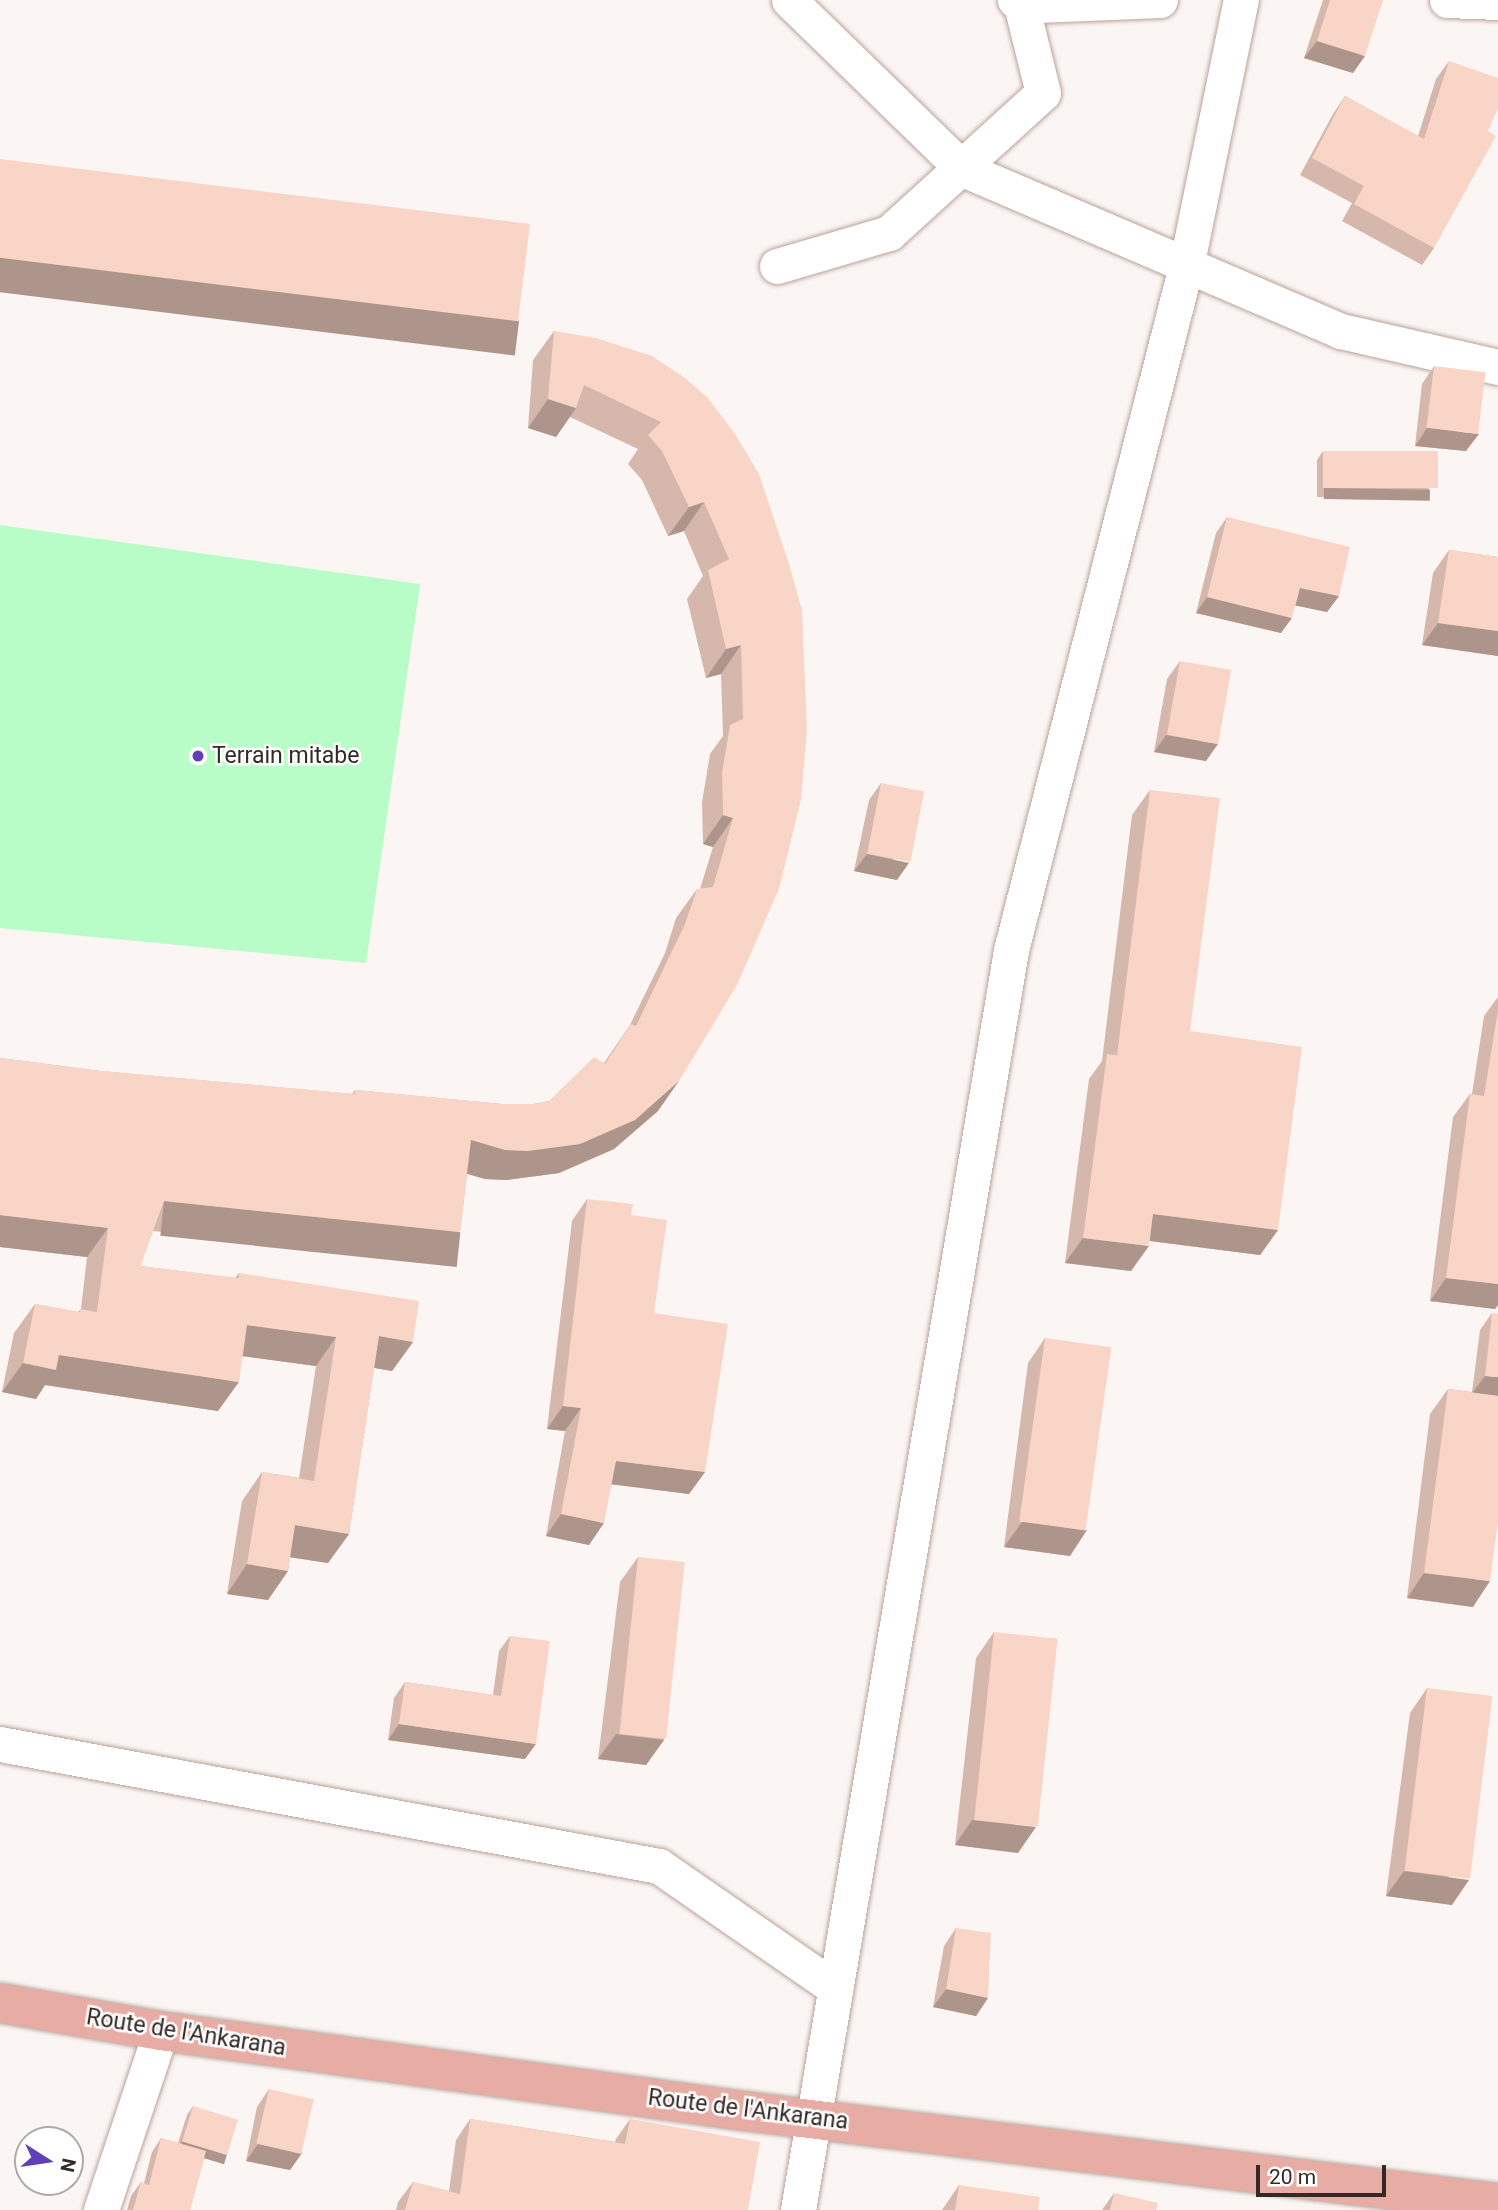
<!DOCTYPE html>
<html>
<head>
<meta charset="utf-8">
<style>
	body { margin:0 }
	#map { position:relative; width:1498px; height:2210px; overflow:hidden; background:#fbf6f4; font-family:Roboto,sans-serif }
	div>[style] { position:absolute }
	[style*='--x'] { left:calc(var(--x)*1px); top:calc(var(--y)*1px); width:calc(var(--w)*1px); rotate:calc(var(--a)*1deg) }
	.green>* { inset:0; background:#b8fdc7 }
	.roads { filter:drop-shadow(0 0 2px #baa299) drop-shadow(0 0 2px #baa299) }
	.street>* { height:35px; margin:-17.5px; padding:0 17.5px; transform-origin:17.5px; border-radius:17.5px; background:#fff }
	.primary>* { height:38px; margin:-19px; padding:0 19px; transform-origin:19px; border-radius:19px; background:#e7ada5 }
	.wall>* { inset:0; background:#d6b7ab }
	.shaded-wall>* { inset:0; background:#ae958b; transform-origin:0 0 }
	.building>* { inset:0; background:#f9d5c7; transform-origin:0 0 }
	.dots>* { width:19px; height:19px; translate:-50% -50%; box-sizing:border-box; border:4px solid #fff; border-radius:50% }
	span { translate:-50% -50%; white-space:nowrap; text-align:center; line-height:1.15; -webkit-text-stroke:5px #fff; paint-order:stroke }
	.poi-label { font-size:23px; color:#332926 }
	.left { translate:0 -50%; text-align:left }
	.street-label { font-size:23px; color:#332926 }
	.north { position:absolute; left:14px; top:2126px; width:70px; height:70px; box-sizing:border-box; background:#fff; border:2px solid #ada9a8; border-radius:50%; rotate:102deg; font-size:19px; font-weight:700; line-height:28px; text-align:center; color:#332926 }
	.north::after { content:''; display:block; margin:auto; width:24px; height:32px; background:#613fb7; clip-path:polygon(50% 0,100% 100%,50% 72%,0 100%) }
	.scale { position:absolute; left:1256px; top:2165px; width:130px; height:32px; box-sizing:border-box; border:4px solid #332926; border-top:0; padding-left:9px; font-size:21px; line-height:24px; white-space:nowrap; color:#332926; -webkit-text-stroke:5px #fff; paint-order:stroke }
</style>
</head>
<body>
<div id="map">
	<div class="green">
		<div style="clip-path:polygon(0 525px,420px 584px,366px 963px,0 928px)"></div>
	</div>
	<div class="roads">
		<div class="street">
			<div style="--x:789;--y:0;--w:243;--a:44.2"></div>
			<div style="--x:963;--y:169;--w:411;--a:23.2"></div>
			<div style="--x:1341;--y:331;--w:161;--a:12.9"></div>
			<div style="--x:1015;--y:0;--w:23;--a:13"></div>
			<div style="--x:1037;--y:5;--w:123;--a:-2.3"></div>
			<div style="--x:1447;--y:0;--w:51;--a:2.2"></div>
			<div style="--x:777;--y:266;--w:117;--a:-16.4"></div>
			<div style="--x:889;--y:233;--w:208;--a:-42.3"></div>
			<div style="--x:1043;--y:93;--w:96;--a:-103.9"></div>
			<div style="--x:0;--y:1744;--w:670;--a:10.49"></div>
			<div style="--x:659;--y:1866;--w:214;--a:34.7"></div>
			<div style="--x:101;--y:2210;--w:189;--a:-71.5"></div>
			<div style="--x:798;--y:2210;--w:1278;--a:-80.4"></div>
			<div style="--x:1011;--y:950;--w:710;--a:-75.65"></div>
			<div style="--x:1187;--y:262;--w:268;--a:-78.4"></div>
		</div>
		<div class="primary">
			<div style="--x:0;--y:2003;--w:163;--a:9.9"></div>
			<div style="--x:161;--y:2031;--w:580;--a:7.82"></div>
			<div style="--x:736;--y:2110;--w:768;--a:6.96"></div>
		</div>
	</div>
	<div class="wall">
		<div style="clip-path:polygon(1323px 0,1383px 0,1353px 73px,1304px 58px)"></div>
		<div style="clip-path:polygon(1449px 61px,1434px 248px,1422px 265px,1342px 221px,1352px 203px,1300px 175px,1333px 114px,1345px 96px,1418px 136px,1436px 79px)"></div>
		<div style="clip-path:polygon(554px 331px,652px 356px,802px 610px,658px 1111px,614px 1149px,559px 1173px,507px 1180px,485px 1179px,467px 1174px,460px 1232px,439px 1261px,153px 1231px,140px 1266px,235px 1278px,239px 1273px,413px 1342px,392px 1371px,374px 1368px,349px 1534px,328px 1563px,290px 1557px,288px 1571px,268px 1600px,227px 1594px,242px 1501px,262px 1472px,299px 1478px,316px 1366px,243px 1356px,218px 1411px,45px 1385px,36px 1399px,2px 1392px,14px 1333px,35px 1304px,78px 1312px,81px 1309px,87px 1257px,0 1247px,0 1058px,101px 1071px,352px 1094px,355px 1090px,502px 1104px,533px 1104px,549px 1101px,604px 1063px,630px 1025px,665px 953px,676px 918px,697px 889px,700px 889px,713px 847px,703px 844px,702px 802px,710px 754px,723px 736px,721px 674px,706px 678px,687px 599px,703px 576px,684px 531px,668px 536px,642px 480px,628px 464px,638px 449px,570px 417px,556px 437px,528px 428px,533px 360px)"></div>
		<div style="clip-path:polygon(1434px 366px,1466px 451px,1415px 446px,1422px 384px)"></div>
		<div style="clip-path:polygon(1323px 451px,1430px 489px,1424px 498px,1317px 497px,1317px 460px)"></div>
		<div style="clip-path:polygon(1227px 517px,1339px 596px,1327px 612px,1295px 605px,1281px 633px,1196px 613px,1216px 533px)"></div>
		<div style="clip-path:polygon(1449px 550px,1498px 557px,1498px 656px,1422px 645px,1433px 573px)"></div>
		<div style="clip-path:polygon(1180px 661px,1206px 761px,1154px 752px,1167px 679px)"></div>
		<div style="clip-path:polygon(881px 783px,897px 880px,854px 871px,869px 800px)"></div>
		<div style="clip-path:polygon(1150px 790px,1190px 1031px,1278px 1230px,1260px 1255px,1149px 1241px,1131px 1271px,1065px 1263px,1089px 1079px,1102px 1061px,1132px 815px)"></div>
		<div style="clip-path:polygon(1498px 997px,1498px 1305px,1495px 1309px,1430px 1301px,1453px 1117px,1470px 1094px,1472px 1094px,1484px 1016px)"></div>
		<div style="clip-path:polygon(587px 1199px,631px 1215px,654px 1313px,705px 1472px,689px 1494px,612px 1484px,589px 1545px,546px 1536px,565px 1431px,547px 1429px,572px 1221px)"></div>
		<div style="clip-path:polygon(1492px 1313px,1473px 1607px,1407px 1598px,1430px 1414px,1448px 1389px,1472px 1392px,1480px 1330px)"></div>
		<div style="clip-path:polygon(1045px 1338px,1070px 1556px,1004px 1547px,1028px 1363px)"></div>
		<div style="clip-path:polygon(638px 1557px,664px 1740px,646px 1765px,598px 1759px,620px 1582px)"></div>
		<div style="clip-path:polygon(994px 1632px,1018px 1853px,955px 1845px,976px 1658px)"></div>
		<div style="clip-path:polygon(510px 1636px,525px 1759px,388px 1740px,394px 1698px,405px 1682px,493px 1695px,499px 1651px)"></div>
		<div style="clip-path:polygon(1427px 1688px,1452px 1905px,1386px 1896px,1410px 1713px)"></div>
		<div style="clip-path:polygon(956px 1928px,988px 1998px,976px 2016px,933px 2007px,944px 1946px)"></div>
		<div style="clip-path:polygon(269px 2089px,302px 2153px,290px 2170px,246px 2161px,257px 2107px)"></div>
		<div style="clip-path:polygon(193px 2106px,221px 2163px,204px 2158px,190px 2210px,127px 2210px,131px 2196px,141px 2182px,144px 2183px,152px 2152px,161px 2138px,178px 2143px,187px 2115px)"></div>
		<div style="clip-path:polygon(470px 2119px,615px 2142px,616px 2139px,630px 2119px,748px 2210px,396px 2210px,398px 2202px,413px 2182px,449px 2191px,456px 2140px)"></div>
		<div style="clip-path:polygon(959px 2185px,1038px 2210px,942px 2210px)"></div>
		<div style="clip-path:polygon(1114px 2193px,1156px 2210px,1102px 2210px)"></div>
	</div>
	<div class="shaded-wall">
		<div style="clip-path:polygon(1317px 41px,1365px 56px,1353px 73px,1304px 58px)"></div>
		<div style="left:0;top:257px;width:523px;height:35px;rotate:7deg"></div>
		<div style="clip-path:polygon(548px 399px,576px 408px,556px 437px,528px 428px)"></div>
		<div style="clip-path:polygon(1427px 428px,1479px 434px,1466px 451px,1415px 446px)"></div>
		<div style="left:1324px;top:488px;width:106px;height:11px;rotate:1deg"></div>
		<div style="clip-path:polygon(704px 502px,684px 531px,668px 536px,689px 507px)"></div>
		<div style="clip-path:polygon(1300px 588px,1339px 596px,1327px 612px,1288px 604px)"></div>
		<div style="clip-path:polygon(1207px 597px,1292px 618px,1281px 633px,1196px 613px)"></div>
		<div style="clip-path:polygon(1438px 623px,1498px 631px,1498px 656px,1422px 645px)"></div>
		<div style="clip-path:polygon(741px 645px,721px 674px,706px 678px,726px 649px)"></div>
		<div style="clip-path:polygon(1166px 735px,1218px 744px,1206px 761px,1154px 752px)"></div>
		<div style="clip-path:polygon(723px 815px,733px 818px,713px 847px,703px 844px)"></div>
		<div style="clip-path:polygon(867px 854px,909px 863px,897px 880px,854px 871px)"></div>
		<div style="clip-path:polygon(679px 1081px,658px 1111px,614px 1149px,559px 1173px,507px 1180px,485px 1179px,451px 1169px,471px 1140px)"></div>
		<div style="left:164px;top:1201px;width:298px;height:35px;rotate:6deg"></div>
		<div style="clip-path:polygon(1153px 1214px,1278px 1230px,1260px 1255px,1135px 1239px)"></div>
		<div style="clip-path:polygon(0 1215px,108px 1228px,87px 1257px,0 1247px)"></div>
		<div style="clip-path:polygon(1083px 1238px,1149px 1246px,1131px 1271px,1065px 1263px)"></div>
		<div style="clip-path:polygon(1446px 1278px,1498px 1284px,1498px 1305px,1495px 1309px,1430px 1301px)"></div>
		<div style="clip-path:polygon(247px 1325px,336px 1337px,316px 1366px,227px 1354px)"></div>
		<div style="clip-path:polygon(379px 1336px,413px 1342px,392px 1371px,358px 1365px)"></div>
		<div style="clip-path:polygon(59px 1355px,239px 1382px,218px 1411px,45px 1385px,36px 1399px,2px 1392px,23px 1363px)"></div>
		<div style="clip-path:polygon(1485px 1376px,1498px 1377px,1498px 1396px,1472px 1393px)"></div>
		<div style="clip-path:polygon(563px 1406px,581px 1408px,565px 1431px,547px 1429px)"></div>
		<div style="clip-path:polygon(616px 1461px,705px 1472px,689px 1494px,601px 1483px)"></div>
		<div style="clip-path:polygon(561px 1514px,604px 1523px,589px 1545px,546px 1536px)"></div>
		<div style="clip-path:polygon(1022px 1522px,1087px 1530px,1070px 1556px,1004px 1547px)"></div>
		<div style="clip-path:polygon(295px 1525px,349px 1534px,328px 1563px,275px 1555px)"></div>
		<div style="clip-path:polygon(247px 1564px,288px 1571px,268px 1600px,227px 1594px)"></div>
		<div style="clip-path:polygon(1424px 1573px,1490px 1581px,1473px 1607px,1407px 1598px)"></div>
		<div style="clip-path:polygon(399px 1724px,536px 1744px,525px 1759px,388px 1740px)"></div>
		<div style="clip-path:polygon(616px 1734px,664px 1740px,646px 1765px,598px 1759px)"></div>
		<div style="clip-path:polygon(972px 1820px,1036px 1827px,1018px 1853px,955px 1845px)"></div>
		<div style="clip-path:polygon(1404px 1871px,1469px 1880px,1452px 1905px,1386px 1896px)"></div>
		<div style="clip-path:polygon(946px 1989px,988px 1998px,976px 2016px,933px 2007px)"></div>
		<div style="left:182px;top:2141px;width:47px;height:10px;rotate:17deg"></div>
		<div style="clip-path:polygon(258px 2144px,302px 2153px,290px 2170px,246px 2161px)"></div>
	</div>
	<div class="building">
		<div style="clip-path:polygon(1330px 0,1383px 0,1365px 56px,1317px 41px)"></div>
		<div style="clip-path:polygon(1449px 61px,1498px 78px,1498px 108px,1488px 131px,1496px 136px,1434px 248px,1354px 204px,1364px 186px,1312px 158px,1345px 96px,1424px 139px)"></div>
		<div style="left:0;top:159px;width:534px;height:98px;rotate:7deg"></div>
		<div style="clip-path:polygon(554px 331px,596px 338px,652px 356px,685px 378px,708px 398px,735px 434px,759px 474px,789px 564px,802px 610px,807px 730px,801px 800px,779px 889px,737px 985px,679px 1081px,635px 1120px,580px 1144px,528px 1151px,505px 1150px,471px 1140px,460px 1232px,164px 1201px,140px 1266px,239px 1278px,239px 1273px,419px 1301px,413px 1342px,379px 1336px,349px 1534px,295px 1525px,288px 1571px,247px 1564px,262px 1472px,314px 1481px,336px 1337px,247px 1325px,239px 1382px,59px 1355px,56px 1370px,23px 1363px,35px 1304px,80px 1312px,80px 1309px,97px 1312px,108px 1228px,0 1215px,0 1058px,101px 1071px,355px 1094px,355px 1090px,502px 1104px,533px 1104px,549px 1101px,594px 1057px,605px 1064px,631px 1024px,636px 1026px,685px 924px,697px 889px,713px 887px,733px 818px,723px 815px,722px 773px,730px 725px,743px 719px,741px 645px,726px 649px,708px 570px,729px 559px,704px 502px,689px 507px,662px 451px,648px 435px,661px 422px,584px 385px,576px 408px,548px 399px)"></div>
		<div style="left:1434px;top:366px;width:52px;height:62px;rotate:7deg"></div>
		<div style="left:1323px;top:451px;width:115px;height:37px"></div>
		<div style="clip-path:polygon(1227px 517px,1350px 547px,1339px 596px,1300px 588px,1292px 618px,1207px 597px)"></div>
		<div style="clip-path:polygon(1449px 550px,1498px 557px,1498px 631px,1438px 623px)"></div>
		<div style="left:1180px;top:661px;width:52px;height:75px;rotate:10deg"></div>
		<div style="left:881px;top:783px;width:44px;height:72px;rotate:11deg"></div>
		<div style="clip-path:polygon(1150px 790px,1220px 798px,1190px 1031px,1302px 1047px,1278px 1230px,1153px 1214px,1149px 1246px,1083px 1238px,1107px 1054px,1117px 1055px)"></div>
		<div style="clip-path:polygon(1498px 1010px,1498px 1284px,1446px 1278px,1470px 1094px,1484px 1096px)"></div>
		<div style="clip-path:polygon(587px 1199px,633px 1204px,631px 1215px,667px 1220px,654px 1313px,728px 1324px,705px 1472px,616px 1461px,604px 1523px,561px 1514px,581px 1408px,563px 1406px)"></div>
		<div style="clip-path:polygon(1492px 1313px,1498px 1314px,1498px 1377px,1485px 1376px)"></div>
		<div style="left:1045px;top:1338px;width:67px;height:185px;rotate:8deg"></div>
		<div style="clip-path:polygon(1448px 1389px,1498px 1396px,1498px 1522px,1490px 1581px,1424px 1573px)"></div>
		<div style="left:638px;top:1557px;width:47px;height:178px;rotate:6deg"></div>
		<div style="left:994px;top:1632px;width:64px;height:189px;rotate:6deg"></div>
		<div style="clip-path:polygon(510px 1636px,550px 1641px,536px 1744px,399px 1724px,405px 1682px,501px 1696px)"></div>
		<div style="left:1427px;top:1688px;width:66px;height:184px;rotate:7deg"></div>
		<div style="clip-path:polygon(956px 1928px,991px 1933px,988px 1998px,946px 1989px)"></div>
		<div style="left:269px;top:2089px;width:46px;height:56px;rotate:13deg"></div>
		<div style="left:193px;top:2106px;width:47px;height:37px;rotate:17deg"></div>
		<div style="clip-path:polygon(470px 2119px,625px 2144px,630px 2119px,760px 2142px,748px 2210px,405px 2210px,413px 2182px,460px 2194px)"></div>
		<div style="clip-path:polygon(161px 2138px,206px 2151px,190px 2210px,133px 2210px,141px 2182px,149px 2185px)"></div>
		<div style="clip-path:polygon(959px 2185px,1040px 2197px,1038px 2210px,955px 2210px)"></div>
		<div style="clip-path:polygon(1114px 2193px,1158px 2203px,1156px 2210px,1110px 2210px)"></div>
	</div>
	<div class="dots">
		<div style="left:198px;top:756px;background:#613fb7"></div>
	</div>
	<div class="poi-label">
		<span class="left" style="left:212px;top:756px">Terrain mitabe</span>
	</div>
	<div class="street-label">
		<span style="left:186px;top:2033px;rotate:9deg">Route de l'Ankarana</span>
		<span style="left:748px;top:2110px;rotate:7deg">Route de l'Ankarana</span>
	</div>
	<div class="north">N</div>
	<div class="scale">20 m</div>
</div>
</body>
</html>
